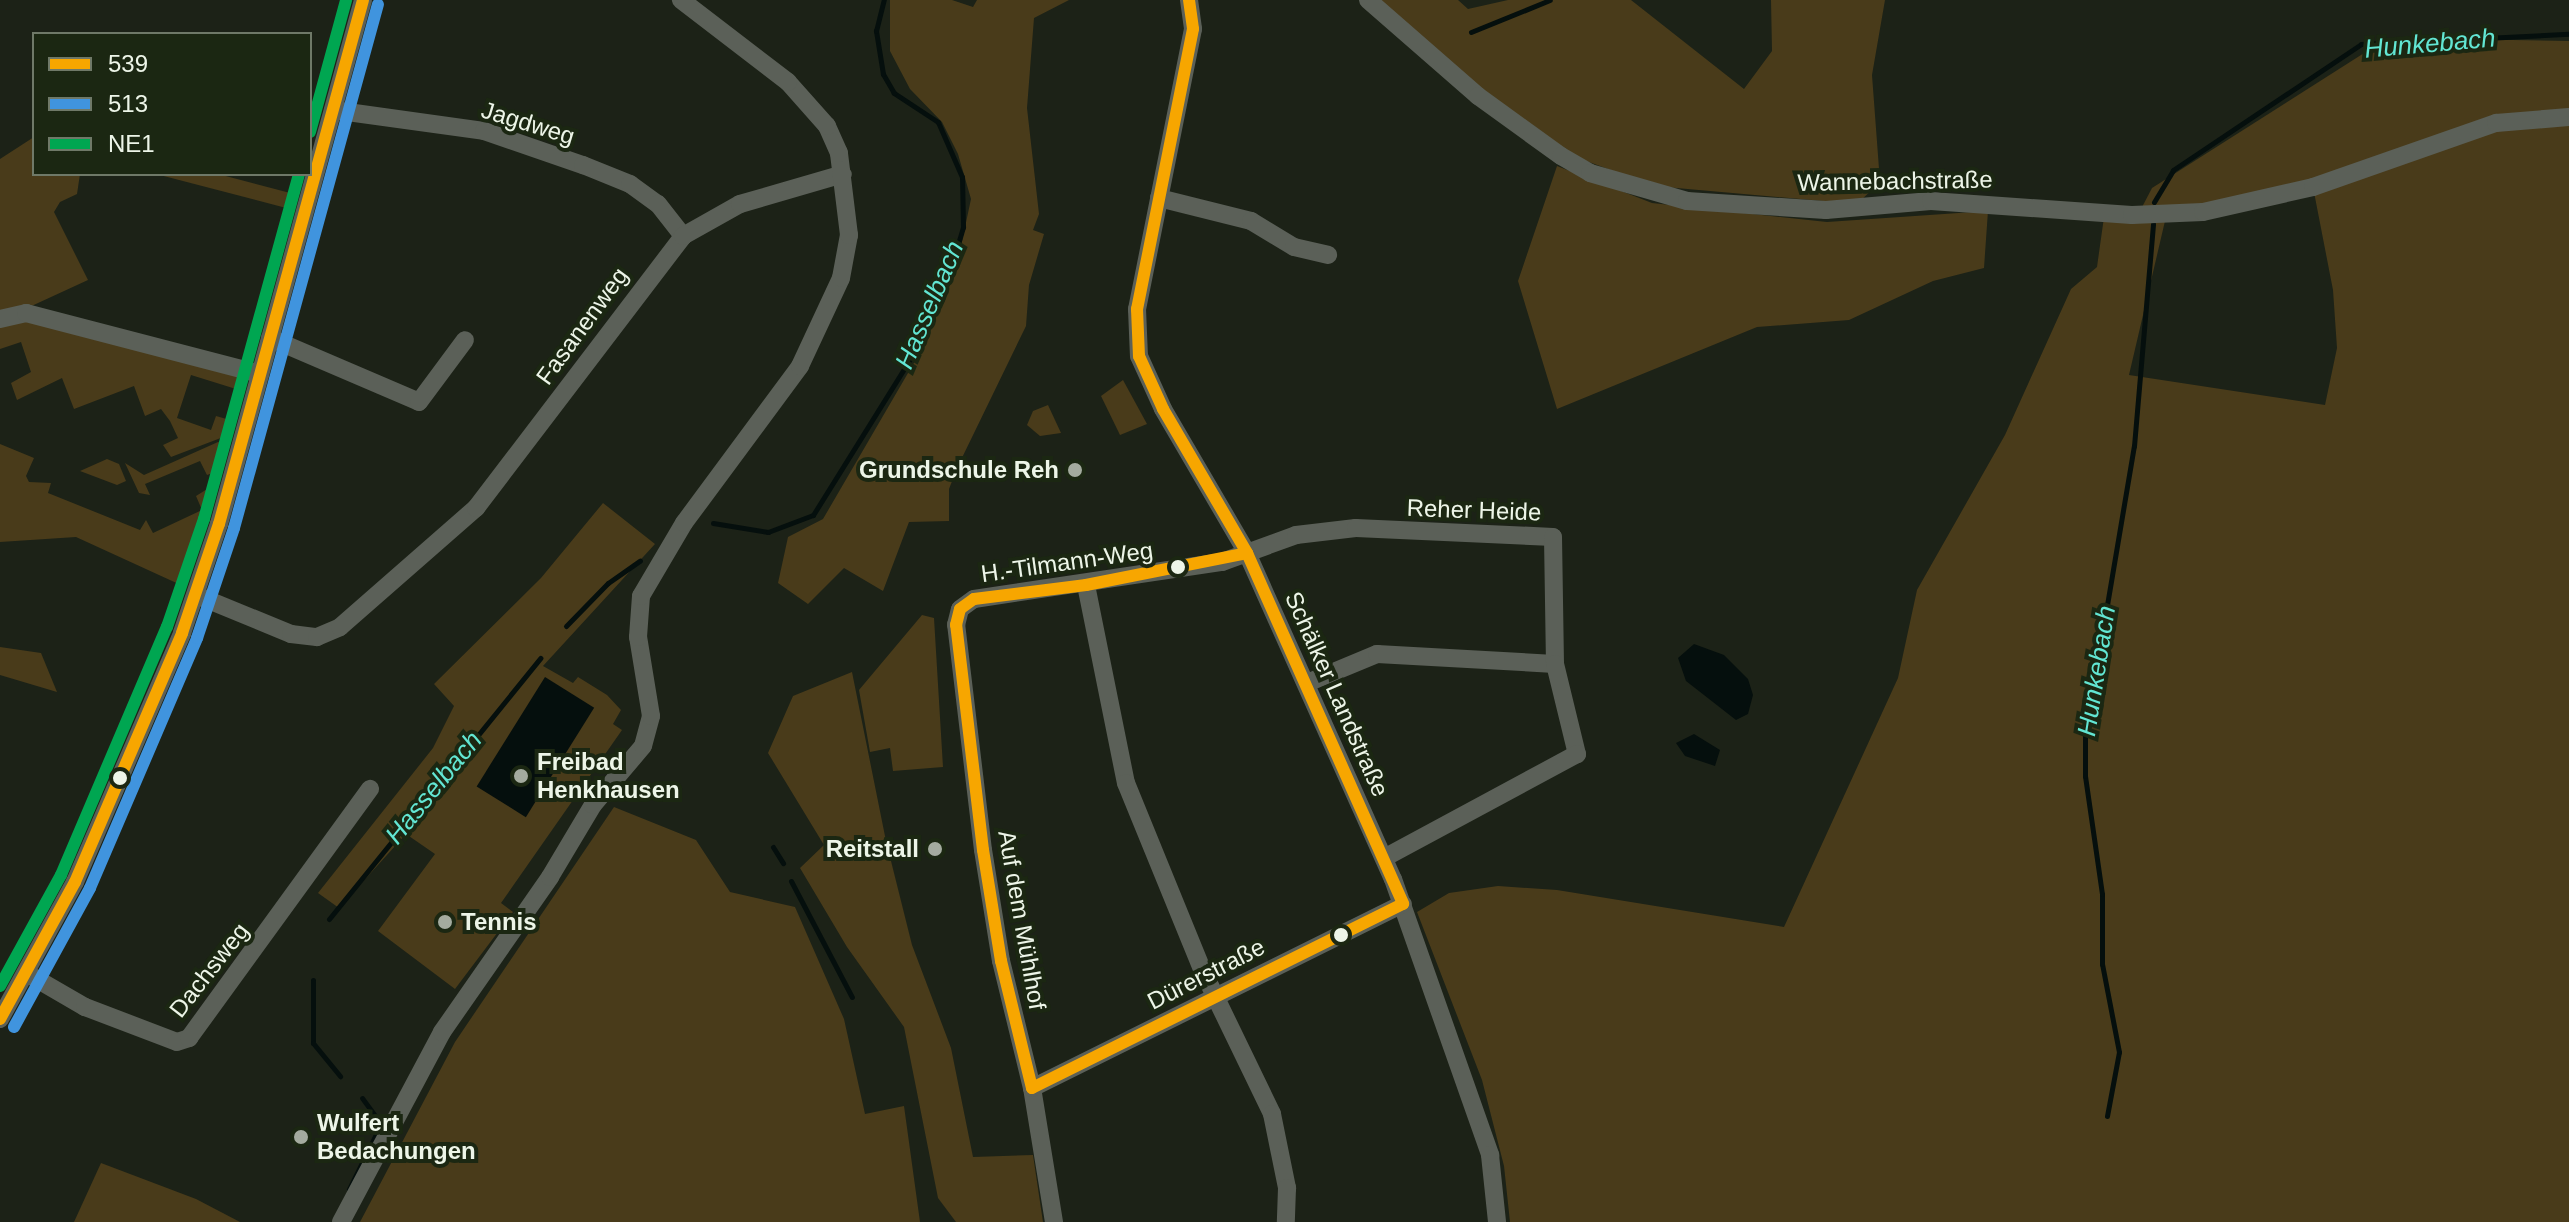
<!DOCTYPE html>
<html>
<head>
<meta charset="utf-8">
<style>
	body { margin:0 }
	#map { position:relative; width:2569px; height:1222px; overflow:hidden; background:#1c2217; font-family:Helvetica,sans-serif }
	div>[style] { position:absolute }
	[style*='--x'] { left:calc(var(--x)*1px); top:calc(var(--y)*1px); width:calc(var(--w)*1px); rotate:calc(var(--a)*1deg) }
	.green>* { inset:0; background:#493b1a }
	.water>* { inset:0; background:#050f0d; transform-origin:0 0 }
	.stream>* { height:5px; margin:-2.5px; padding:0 2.5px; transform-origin:2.5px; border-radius:2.5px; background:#050f0d }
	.minor>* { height:18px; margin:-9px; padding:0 9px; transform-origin:9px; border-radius:9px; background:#5b6058 }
	.bus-1>* { height:12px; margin:-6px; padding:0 6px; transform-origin:6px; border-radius:6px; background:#f7a600 }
	.bus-2>* { height:12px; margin:-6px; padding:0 6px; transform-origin:6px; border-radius:6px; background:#4094de }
	.bus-3>* { height:12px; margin:-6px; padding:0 6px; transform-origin:6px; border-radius:6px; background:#00a651 }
	.dots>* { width:22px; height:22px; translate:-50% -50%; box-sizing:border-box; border:4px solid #1b2712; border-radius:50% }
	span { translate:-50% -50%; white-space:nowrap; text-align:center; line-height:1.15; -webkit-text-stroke:8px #1b2712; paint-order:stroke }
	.street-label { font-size:24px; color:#edf5e8 }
	.poi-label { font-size:24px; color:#edf5e8; font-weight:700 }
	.right { translate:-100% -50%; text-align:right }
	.left { translate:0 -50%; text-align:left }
	.water-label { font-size:26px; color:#62e6d3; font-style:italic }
	.legend { position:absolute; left:32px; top:32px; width:280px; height:144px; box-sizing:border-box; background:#1b2712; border:2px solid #6f7968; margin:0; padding:10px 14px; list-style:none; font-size:24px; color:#edf5e8 }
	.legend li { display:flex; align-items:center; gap:16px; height:40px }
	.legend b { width:40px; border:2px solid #6f7968 }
</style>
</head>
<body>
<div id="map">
	<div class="green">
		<div style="clip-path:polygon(890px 0,952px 0,973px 7px,977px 0,1069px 0,1034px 18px,1027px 108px,1039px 214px,1033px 230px,1044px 234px,1029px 285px,1026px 326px,958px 466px,949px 489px,949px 521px,909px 522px,883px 591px,844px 568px,808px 604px,778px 583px,788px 537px,823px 519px,915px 361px,955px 274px,971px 199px,958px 154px,942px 122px,910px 89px,890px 51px)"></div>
		<div style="clip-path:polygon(1374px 0,1458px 0,1468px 9px,1508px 0,1631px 0,1744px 89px,1772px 51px,1771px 0,1885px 0,1872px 75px,1880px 182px,1857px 204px,1654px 186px,1562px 152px,1480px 93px)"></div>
		<div style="clip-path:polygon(2453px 39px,2569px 41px,2569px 111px,2310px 182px,2203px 205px,2140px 211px,2152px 188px,2383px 41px)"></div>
		<div style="clip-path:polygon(2569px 113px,2569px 1222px,1510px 1222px,1504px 1166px,1482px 1080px,1417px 912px,1449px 893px,1498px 886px,1557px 890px,1784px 927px,1898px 678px,1917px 590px,2005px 435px,2071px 289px,2097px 267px,2104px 217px,2165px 221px,2129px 375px,2325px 405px,2337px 348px,2333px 290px,2313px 187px,2496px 123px)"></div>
		<div style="clip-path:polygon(34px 137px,34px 174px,80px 174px,77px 194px,60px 202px,54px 212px,88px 280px,25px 309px,0 311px,0 159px)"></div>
		<div style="clip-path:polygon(1557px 166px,1652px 203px,1827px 222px,1988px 211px,1984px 268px,1933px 281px,1849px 320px,1757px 327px,1557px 409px,1518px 281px)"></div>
		<div style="clip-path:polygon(156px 174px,218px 174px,294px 194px,290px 209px)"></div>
		<div style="clip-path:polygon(24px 318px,235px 371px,242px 380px,235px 405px,236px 389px,191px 375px,177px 418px,211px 430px,216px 416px,230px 420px,226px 436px,171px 457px,163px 445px,178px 438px,170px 421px,161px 409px,145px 416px,134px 386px,74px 409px,62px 378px,17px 400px,11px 383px,31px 372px,21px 342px,0 349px,0 323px)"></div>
		<div style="clip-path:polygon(1123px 380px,1147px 424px,1120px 435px,1101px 396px)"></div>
		<div style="clip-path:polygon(1048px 405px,1061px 433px,1040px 436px,1027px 425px,1033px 411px)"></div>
		<div style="clip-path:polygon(218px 442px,224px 443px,216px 472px,207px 475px,200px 461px,145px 484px,150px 495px,139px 493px,125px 463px,144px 475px)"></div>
		<div style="clip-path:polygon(0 444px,34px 458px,26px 476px,29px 482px,51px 483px,48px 493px,140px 530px,146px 520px,153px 533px,202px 510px,196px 496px,212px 486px,183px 586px,76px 537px,0 542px)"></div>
		<div style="clip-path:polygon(107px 459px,119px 464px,126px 481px,117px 485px,80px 471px)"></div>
		<div style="clip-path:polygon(603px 503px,655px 544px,543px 666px,573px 683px,578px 677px,607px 695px,621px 710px,613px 724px,622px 730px,501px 903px,513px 912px,455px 989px,378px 931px,435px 854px,406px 834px,339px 908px,318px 893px,433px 748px,454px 706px,434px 684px,541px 578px)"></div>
		<div style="clip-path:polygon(922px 615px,934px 618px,943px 767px,893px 771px,890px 748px,870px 752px,859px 690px)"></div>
		<div style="clip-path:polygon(0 647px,41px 653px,57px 692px,0 675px)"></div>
		<div style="clip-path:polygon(852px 672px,886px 841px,912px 945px,951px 1048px,973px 1157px,1033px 1155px,1043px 1222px,956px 1222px,938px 1198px,904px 1027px,847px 947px,800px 868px,824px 845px,768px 753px,793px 696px)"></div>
		<div style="clip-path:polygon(614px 807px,696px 840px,730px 892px,795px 907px,844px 1019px,865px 1114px,904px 1106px,920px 1222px,360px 1222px,455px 1042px)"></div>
		<div style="clip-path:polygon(101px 1163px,196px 1199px,240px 1222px,74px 1222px)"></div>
	</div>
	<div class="water">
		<div style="clip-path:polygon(1694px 644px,1724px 655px,1748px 679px,1753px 695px,1748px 714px,1736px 720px,1686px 681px,1678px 658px)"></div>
		<div style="left:545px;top:677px;width:58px;height:129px;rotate:32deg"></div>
		<div style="clip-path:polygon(1694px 734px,1720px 750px,1715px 766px,1685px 756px,1676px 743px)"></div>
	</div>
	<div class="stream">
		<div style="--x:1471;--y:32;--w:85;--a:-22.1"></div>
		<div style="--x:2154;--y:202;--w:37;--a:-59"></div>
		<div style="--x:2173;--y:170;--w:226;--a:-33.8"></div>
		<div style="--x:2361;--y:44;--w:208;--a:-2.8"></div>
		<div style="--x:713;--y:523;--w:56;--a:9.3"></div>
		<div style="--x:768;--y:532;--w:48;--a:-20.7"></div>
		<div style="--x:813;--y:515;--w:187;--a:-58.1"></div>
		<div style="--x:912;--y:356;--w:93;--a:-65.9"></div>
		<div style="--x:950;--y:271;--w:46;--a:-73.5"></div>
		<div style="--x:963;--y:227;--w:50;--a:-91.1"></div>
		<div style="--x:962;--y:177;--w:60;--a:-113.6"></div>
		<div style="--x:938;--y:122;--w:53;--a:-146.6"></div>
		<div style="--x:894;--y:93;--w:22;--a:-120"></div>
		<div style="--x:883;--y:74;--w:44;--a:-99.2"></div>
		<div style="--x:876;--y:31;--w:32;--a:-76"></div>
		<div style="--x:566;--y:626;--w:60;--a:-45.7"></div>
		<div style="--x:608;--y:583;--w:39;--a:-35"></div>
		<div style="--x:773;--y:847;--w:19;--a:58"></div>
		<div style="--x:791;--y:881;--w:131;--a:62.3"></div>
		<div style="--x:329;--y:919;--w:336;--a:-51"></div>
		<div style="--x:313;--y:980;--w:63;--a:90"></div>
		<div style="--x:313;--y:1043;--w:43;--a:50.7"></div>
		<div style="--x:2107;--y:1116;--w:65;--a:-79.4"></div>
		<div style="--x:2119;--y:1052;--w:90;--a:-100.9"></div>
		<div style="--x:2102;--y:964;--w:70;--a:-90"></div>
		<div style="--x:2102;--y:894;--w:119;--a:-98.2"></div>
		<div style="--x:2085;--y:776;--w:41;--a:-90"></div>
		<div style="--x:2085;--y:735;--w:293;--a:-80.4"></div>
		<div style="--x:2134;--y:446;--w:223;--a:-85.1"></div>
		<div style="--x:349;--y:1189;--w:72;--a:-63.8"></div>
		<div style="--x:381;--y:1124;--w:32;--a:-126"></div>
	</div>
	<div class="minor">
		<div style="--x:1189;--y:0;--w:29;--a:82"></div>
		<div style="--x:1193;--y:29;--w:286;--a:101.3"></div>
		<div style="--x:1137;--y:309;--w:47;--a:87.6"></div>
		<div style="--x:1139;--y:356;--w:58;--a:65.6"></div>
		<div style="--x:1163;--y:409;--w:167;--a:59.7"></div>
		<div style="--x:1247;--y:553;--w:357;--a:65.9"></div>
		<div style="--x:1393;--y:879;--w:293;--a:70.6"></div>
		<div style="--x:1490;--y:1155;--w:67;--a:84"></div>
		<div style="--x:1368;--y:0;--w:146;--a:41.1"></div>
		<div style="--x:1478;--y:96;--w:102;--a:35.9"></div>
		<div style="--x:1561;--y:156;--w:34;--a:30"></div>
		<div style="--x:1590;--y:173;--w:101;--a:16.1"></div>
		<div style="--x:1687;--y:201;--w:139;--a:3.7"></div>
		<div style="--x:1826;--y:210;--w:105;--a:-4.9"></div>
		<div style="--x:1931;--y:201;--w:201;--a:4"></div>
		<div style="--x:2132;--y:215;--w:71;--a:-2.4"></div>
		<div style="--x:2203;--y:212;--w:113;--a:-12.8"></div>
		<div style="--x:2313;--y:187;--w:194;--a:-19.3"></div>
		<div style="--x:2496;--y:123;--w:73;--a:-4.7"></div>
		<div style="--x:333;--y:110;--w:152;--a:7.9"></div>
		<div style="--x:484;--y:131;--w:105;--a:19"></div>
		<div style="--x:583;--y:165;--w:51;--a:22"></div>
		<div style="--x:630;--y:184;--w:34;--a:36"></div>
		<div style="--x:658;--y:204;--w:41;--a:52"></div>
		<div style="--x:1159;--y:198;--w:95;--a:14"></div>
		<div style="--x:1251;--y:221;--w:50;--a:31.2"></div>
		<div style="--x:1294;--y:247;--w:35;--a:13"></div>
		<div style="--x:0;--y:319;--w:27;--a:-13"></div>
		<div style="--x:26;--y:313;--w:242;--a:14.6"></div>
		<div style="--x:270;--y:338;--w:162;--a:23.2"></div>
		<div style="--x:419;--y:402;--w:77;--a:-53.4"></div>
		<div style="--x:1086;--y:585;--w:202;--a:78.6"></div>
		<div style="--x:1126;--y:783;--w:201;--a:67.8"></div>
		<div style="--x:1202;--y:969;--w:161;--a:64.2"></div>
		<div style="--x:1272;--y:1114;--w:76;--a:78.5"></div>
		<div style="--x:1287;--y:1188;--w:34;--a:92"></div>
		<div style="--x:196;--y:595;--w:103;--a:22.3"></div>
		<div style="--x:291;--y:634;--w:26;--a:7"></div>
		<div style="--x:317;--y:637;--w:25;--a:-23"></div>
		<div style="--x:340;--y:627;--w:181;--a:-41.2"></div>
		<div style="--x:476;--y:508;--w:342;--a:-52.7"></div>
		<div style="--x:683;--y:236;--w:65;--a:-29.3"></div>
		<div style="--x:740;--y:204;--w:107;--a:-16.2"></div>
		<div style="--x:1307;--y:683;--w:76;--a:-22.5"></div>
		<div style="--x:1377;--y:654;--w:178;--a:3.2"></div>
		<div style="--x:28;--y:974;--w:66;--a:30.1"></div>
		<div style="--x:85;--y:1007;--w:98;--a:20.8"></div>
		<div style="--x:177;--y:1042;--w:13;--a:-18"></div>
		<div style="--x:189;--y:1038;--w:308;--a:-54"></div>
		<div style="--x:0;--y:1019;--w:156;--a:-61.3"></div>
		<div style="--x:75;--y:882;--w:271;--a:-66.7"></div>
		<div style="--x:182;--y:633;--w:115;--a:-71.3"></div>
		<div style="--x:219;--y:524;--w:543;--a:-74.63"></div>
		<div style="--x:1032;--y:1088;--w:414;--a:-26.4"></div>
		<div style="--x:341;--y:1222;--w:215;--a:-62"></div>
		<div style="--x:442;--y:1032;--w:189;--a:-55.1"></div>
		<div style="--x:550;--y:877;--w:84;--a:-59.2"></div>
		<div style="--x:593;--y:805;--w:77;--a:-49.7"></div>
		<div style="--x:643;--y:746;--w:31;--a:-75"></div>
		<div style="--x:651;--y:716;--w:80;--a:-99.3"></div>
		<div style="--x:638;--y:637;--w:41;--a:-85.8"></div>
		<div style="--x:641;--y:596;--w:85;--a:-59.5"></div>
		<div style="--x:684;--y:523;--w:195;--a:-53.5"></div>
		<div style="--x:800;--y:366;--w:97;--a:-65"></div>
		<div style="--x:841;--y:278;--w:44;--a:-79.5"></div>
		<div style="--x:849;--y:235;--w:83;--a:-97"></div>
		<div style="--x:839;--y:153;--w:30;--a:-114"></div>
		<div style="--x:827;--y:126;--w:59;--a:-131.6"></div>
		<div style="--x:788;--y:82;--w:135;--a:-142.5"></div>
		<div style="--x:1054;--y:1222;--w:136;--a:-99.3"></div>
		<div style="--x:1032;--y:1088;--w:131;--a:-103.7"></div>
		<div style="--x:1001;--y:961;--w:112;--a:-99.2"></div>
		<div style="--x:983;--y:850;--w:227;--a:-96.8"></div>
		<div style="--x:956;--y:625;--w:16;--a:-76"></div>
		<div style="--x:960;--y:609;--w:17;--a:-36"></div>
		<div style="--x:974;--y:599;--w:251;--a:-8.5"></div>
		<div style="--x:1222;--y:562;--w:79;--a:-20"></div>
		<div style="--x:1296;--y:535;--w:60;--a:-6.7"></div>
		<div style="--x:1356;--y:528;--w:197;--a:2.6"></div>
		<div style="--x:1553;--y:537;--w:127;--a:89.1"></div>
		<div style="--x:1555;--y:664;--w:93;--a:76.3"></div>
		<div style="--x:1577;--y:754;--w:219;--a:151.7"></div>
	</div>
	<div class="bus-1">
		<div style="--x:1189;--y:0;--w:29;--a:82"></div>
		<div style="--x:1193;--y:29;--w:286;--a:101.3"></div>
		<div style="--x:1137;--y:309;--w:47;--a:87.6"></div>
		<div style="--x:1139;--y:356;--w:58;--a:65.6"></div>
		<div style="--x:1163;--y:409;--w:167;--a:59.7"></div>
		<div style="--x:1247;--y:553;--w:384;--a:66"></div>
		<div style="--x:0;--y:1019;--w:156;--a:-61.3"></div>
		<div style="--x:75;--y:882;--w:271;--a:-66.7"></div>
		<div style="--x:182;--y:633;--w:115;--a:-71.3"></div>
		<div style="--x:219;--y:524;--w:543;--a:-74.63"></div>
		<div style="--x:1032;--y:1088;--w:131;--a:-103.7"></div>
		<div style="--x:1001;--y:961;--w:112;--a:-99.2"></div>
		<div style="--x:983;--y:850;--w:227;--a:-96.8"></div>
		<div style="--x:956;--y:625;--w:16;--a:-76"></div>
		<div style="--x:960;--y:609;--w:17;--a:-36"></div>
		<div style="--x:974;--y:599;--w:113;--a:-7.1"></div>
		<div style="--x:1086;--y:585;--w:164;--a:-11.2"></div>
		<div style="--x:1032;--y:1088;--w:414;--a:-26.4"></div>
	</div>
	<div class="bus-2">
		<div style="--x:14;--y:1027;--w:158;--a:-61.3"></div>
		<div style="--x:90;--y:888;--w:272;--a:-66.8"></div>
		<div style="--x:197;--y:638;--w:116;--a:-71.4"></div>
		<div style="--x:234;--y:528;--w:543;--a:-74.63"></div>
	</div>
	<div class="bus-3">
		<div style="--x:310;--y:132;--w:137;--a:-74.7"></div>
		<div style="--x:0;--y:986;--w:127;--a:-61.2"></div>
		<div style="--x:61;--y:875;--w:270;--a:-66.9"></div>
		<div style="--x:167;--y:627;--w:114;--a:-71.1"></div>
		<div style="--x:204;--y:519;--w:358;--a:-74.6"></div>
	</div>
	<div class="dots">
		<div style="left:1075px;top:470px;background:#a4ab9f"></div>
		<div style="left:1178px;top:567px;background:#edf5e8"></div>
		<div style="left:521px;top:776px;background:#a4ab9f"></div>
		<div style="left:120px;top:778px;background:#edf5e8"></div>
		<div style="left:935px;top:849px;background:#a4ab9f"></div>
		<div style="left:445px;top:922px;background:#a4ab9f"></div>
		<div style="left:1341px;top:935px;background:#edf5e8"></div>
		<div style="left:301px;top:1137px;background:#a4ab9f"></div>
	</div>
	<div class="street-label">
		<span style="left:528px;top:123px;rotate:17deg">Jagdweg</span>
		<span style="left:1895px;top:181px;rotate:-1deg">Wannebachstraße</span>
		<span style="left:582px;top:326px;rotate:-54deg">Fasanenweg</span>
		<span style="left:1474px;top:510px;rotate:2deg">Reher Heide</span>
		<span style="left:1067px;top:562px;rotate:-8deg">H.-Tilmann-Weg</span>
		<span style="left:1337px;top:694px;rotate:66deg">Schälker Landstraße</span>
		<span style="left:1022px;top:920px;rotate:80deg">Auf dem Mühlhof</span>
		<span style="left:209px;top:970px;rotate:-52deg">Dachsweg</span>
		<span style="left:1206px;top:974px;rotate:-27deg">Dürerstraße</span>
	</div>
	<div class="poi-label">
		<span class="right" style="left:1059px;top:470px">Grundschule Reh</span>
		<span class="left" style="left:537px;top:776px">Freibad<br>Henkhausen</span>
		<span class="right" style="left:919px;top:849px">Reitstall</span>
		<span class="left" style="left:461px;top:922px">Tennis</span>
		<span class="left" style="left:317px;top:1137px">Wulfert<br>Bedachungen</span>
	</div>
	<div class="water-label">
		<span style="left:2430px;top:44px;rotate:-5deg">Hunkebach</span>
		<span style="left:930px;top:305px;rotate:-67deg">Hasselbach</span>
		<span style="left:2097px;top:671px;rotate:-81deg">Hunkebach</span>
		<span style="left:434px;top:788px;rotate:-51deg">Hasselbach</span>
	</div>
	<ul class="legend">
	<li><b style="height:10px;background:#f7a600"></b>539</li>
	<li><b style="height:10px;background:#4094de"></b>513</li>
	<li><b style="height:10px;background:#00a651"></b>NE1</li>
	</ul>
</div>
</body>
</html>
